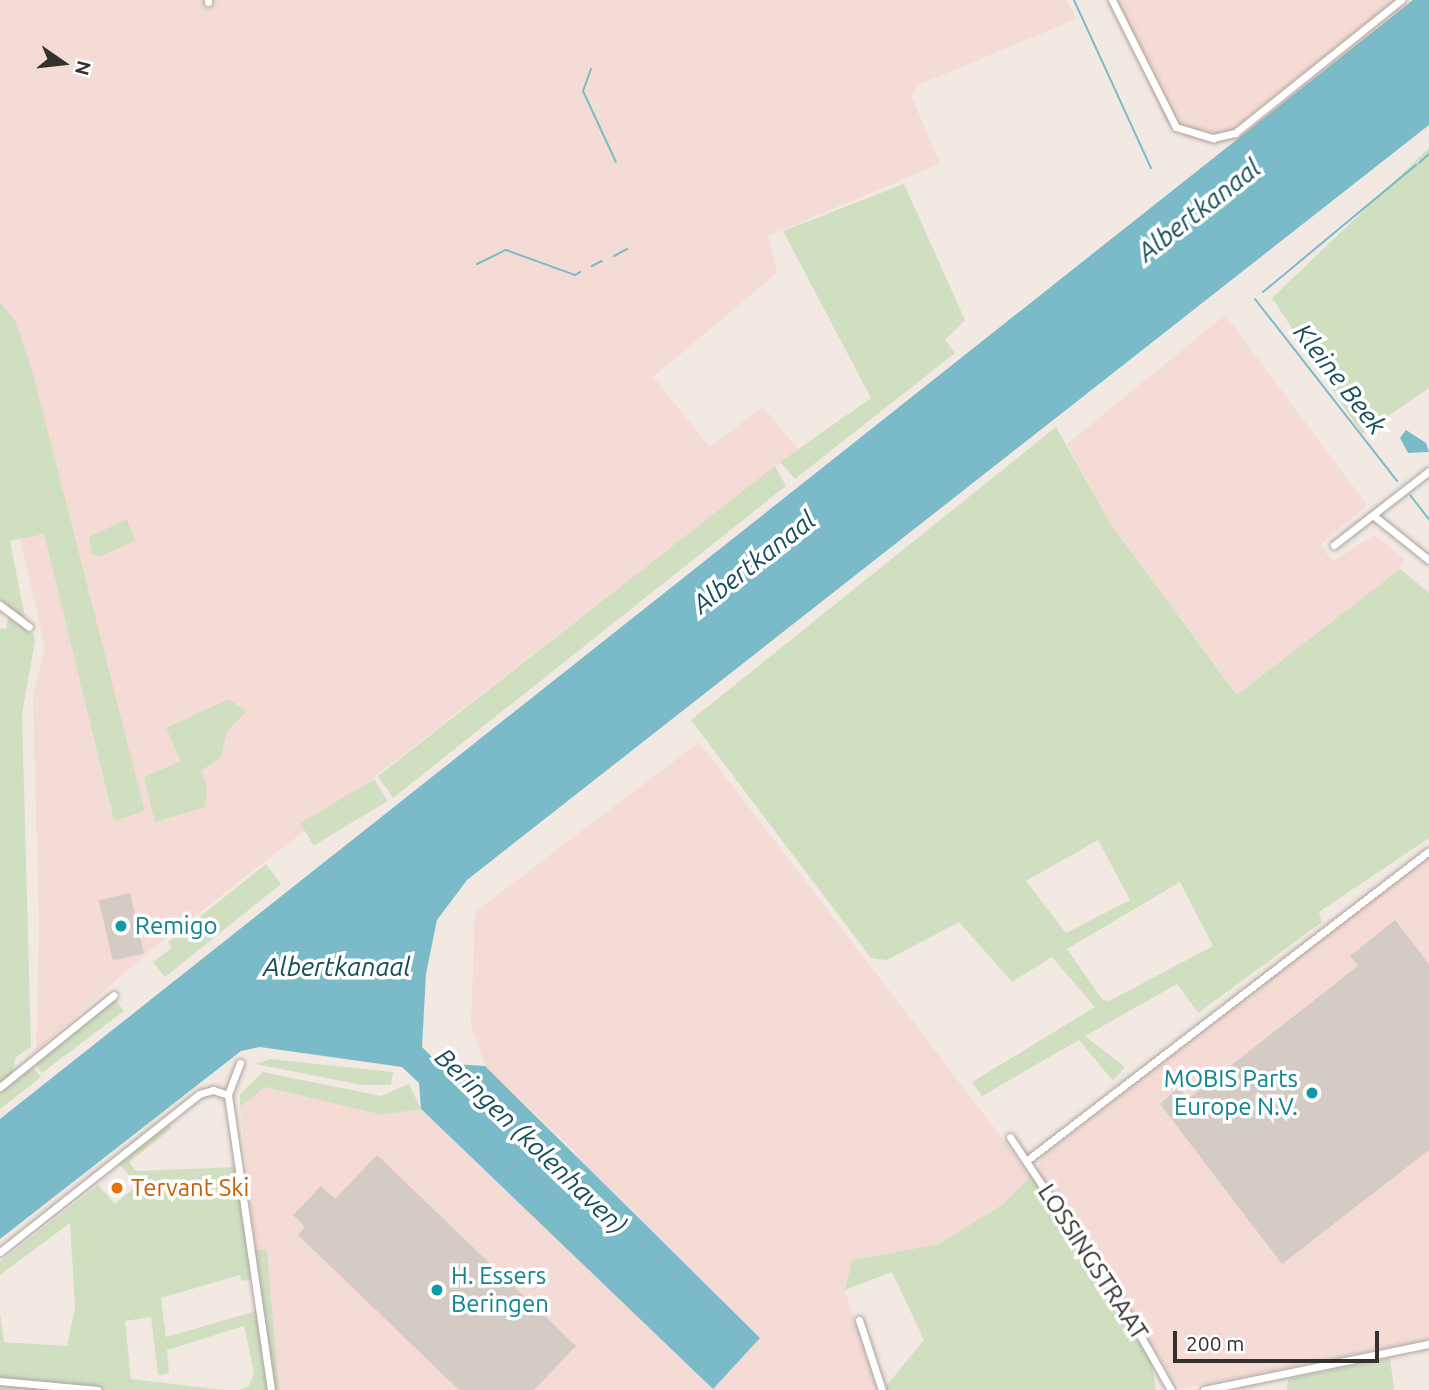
<!DOCTYPE html>
<html>
<head>
<meta charset="utf-8">
<style>
	body { margin:0 }
	#map { position:relative; width:1429px; height:1390px; overflow:hidden; background:#f3e9e3; font-family:Ubuntu,sans-serif }
	div>[style] { position:absolute }
	[style*='--x'] { left:calc(var(--x)*1px); top:calc(var(--y)*1px); width:calc(var(--w)*1px); rotate:calc(var(--a)*1deg) }
	.industrial>* { inset:0; background:#f5dbd5 }
	.green>* { inset:0; background:#d1dfc1; transform-origin:0 0 }
	.water>* { inset:0; background:#7bbbc9 }
	.stream>* { height:2px; margin:-1px; padding:0 1px; transform-origin:1px; border-radius:1px; background:#7bbbc9 }
	.building>* { inset:0; background:#d4cbc5; transform-origin:0 0 }
	.roads { filter:drop-shadow(0 0 2px #ada39d) drop-shadow(0 0 2px #ada39d) }
	.minor>* { height:7px; margin:-3.5px; padding:0 3.5px; transform-origin:3.5px; border-radius:3.5px; background:#fff }
	.dots>* { width:19px; height:19px; translate:-50% -50%; box-sizing:border-box; border:4px solid #fff; border-radius:50% }
	span { translate:-50% -50%; white-space:nowrap; text-align:center; line-height:1.15; -webkit-text-stroke:7px #fff; paint-order:stroke }
	.culture-label { font-size:24px; color:#0d838f }
	.left { translate:0 -50%; text-align:left }
	.right { translate:-100% -50%; text-align:right }
	.food-label { font-size:24px; color:#c56008 }
	.street-label { font-size:24px; color:#34302d }
	.water-label { font-size:26px; color:#154e58; font-style:italic }
	.north { position:absolute; left:28px; top:28px; width:70px; height:70px; -webkit-text-stroke:5px #fff; paint-order:stroke; rotate:104deg; font-size:19px; font-weight:700; line-height:28px; text-align:center; color:#34302d }
	.north::after { content:''; display:block; margin:auto; width:24px; height:32px; background:#34302d; clip-path:polygon(50% 0,100% 100%,50% 72%,0 100%) }
	.scale { position:absolute; left:1173px; top:1331px; width:206px; height:32px; box-sizing:border-box; border:4px solid #34302d; border-top:0; padding-left:9px; font-size:21px; line-height:24px; white-space:nowrap; color:#34302d; -webkit-text-stroke:5px #fff; paint-order:stroke }
</style>
</head>
<body>
<div id="map">
	<div class="industrial">
		<div style="clip-path:polygon(0 0,1067px 0,1076px 19px,916px 86px,912px 97px,940px 164px,768px 236px,777px 273px,653px 377px,710px 447px,763px 407px,798px 449px,146px 954px,36px 1051px,39px 928px,33px 698px,45px 648px,20px 539px,44px 534px,114px 821px,145px 811px,33px 373px,16px 323px,0 302px)"></div>
		<div style="clip-path:polygon(1112px 0,1413px 0,1235px 140px,1213px 143px,1186px 138px,1165px 121px)"></div>
		<div style="clip-path:polygon(1225px 315px,1367px 505px,1320px 545px,1333px 561px,1374px 535px,1405px 559px,1400px 569px,1238px 695px,1112px 526px,1067px 444px)"></div>
		<div style="clip-path:polygon(699px 742px,1031px 1176px,1003px 1204px,939px 1244px,852px 1260px,845px 1290px,877px 1390px,279px 1390px,267px 1249px,255px 1250px,240px 1107px,265px 1087px,382px 1115px,421px 1109px,714px 1389px,576px 1153px,485px 1066px,471px 1025px,475px 912px)"></div>
		<div style="clip-path:polygon(1429px 855px,1429px 1339px,1180px 1389px,1040px 1176px,1039px 1159px)"></div>
	</div>
	<div class="green">
		<div style="clip-path:polygon(1429px 148px,1429px 388px,1362px 434px,1272px 298px)"></div>
		<div style="clip-path:polygon(904px 184px,965px 320px,945px 340px,955px 353px,795px 479px,780px 462px,871px 398px,783px 231px)"></div>
		<div style="clip-path:polygon(0 302px,16px 322px,33px 373px,145px 811px,114px 821px,44px 534px,10px 541px,26px 622px,0 602px)"></div>
		<div style="clip-path:polygon(evenodd,1056px 427px,1112px 526px,1237px 695px,1400px 569px,1429px 593px,1429px 838px,1319px 912px,1322px 922px,1198px 1013px,1177px 984px,1085px 1036px,1125px 1067px,1113px 1081px,1079px 1040px,982px 1096px,972px 1082px,1095px 1007px,1052px 957px,1012px 982px,959px 922px,887px 960px,871px 958px,691px 720px,1056px 427px,1098px 840px,1130px 900px,1066px 933px,1026px 881px,1098px 840px,1056px 427px,1180px 882px,1213px 946px,1109px 1001px,1102px 999px,1067px 949px,1180px 882px)"></div>
		<div style="clip-path:polygon(775px 466px,786px 486px,393px 798px,378px 776px)"></div>
		<div style="clip-path:polygon(127px 519px,135px 541px,99px 557px,92px 554px,89px 537px)"></div>
		<div style="clip-path:polygon(8px 618px,34px 635px,35px 641px,22px 714px,31px 1047px,16px 1057px,12px 1074px,0 1084px,0 628px,6px 629px)"></div>
		<div style="clip-path:polygon(229px 699px,246px 712px,227px 731px,221px 757px,201px 771px,207px 786px,205px 807px,155px 822px,144px 777px,181px 761px,166px 728px)"></div>
		<div style="left:374px;top:779px;width:26px;height:86px;rotate:59deg"></div>
		<div style="clip-path:polygon(266px 864px,281px 884px,165px 977px,153px 962px,172px 948px,168px 942px)"></div>
		<div style="left:115px;top:999px;width:15px;height:103px;rotate:53deg"></div>
		<div style="clip-path:polygon(270px 1059px,393px 1072px,391px 1085px,362px 1085px,255px 1064px)"></div>
		<div style="clip-path:polygon(32px 1065px,41px 1077px,0 1109px,0 1091px)"></div>
		<div style="clip-path:polygon(263px 1072px,381px 1096px,409px 1084px,421px 1109px,382px 1115px,265px 1087px,240px 1107px,240px 1094px)"></div>
		<div style="clip-path:polygon(167px 1124px,172px 1128px,129px 1162px,136px 1171px,236px 1167px,251px 1279px,241px 1281px,240px 1275px,161px 1298px,166px 1337px,263px 1309px,255px 1250px,267px 1249px,279px 1390px,239px 1390px,249px 1386px,254px 1373px,244px 1326px,167px 1350px,169px 1373px,158px 1375px,151px 1317px,125px 1321px,131px 1379px,225px 1390px,0 1390px,0 1313px,4px 1342px,67px 1346px,75px 1307px,70px 1223px,0 1275px,0 1262px,98px 1185px,115px 1204px,137px 1185px,117px 1161px)"></div>
		<div style="clip-path:polygon(1031px 1176px,1152px 1363px,1156px 1390px,883px 1390px,924px 1340px,892px 1272px,845px 1290px,852px 1260px,939px 1244px,1003px 1204px)"></div>
		<div style="clip-path:polygon(1390px 1358px,1394px 1390px,1287px 1390px,1288px 1379px)"></div>
	</div>
	<div class="water">
		<div style="clip-path:polygon(1413px 0,1429px 0,1429px 125px,467px 880px,437px 920px,426px 974px,422px 1047px,438px 1063px,485px 1066px,760px 1338px,713px 1389px,421px 1109px,419px 1083px,402px 1067px,260px 1047px,241px 1051px,0 1239px,0 1119px)"></div>
		<div style="clip-path:polygon(1406px 430px,1426px 443px,1429px 452px,1408px 453px,1400px 438px)"></div>
	</div>
	<div class="stream">
		<div style="--x:1074;--y:0;--w:185;--a:65.4"></div>
		<div style="--x:591;--y:69;--w:23;--a:110"></div>
		<div style="--x:583;--y:91;--w:78;--a:65.1"></div>
		<div style="--x:1419;--y:163;--w:13;--a:-42"></div>
		<div style="--x:614;--y:256;--w:15;--a:-28"></div>
		<div style="--x:477;--y:264;--w:32;--a:-26"></div>
		<div style="--x:506;--y:250;--w:73;--a:19.9"></div>
		<div style="--x:575;--y:275;--w:6;--a:-31"></div>
		<div style="--x:592;--y:266;--w:11;--a:-27"></div>
		<div style="--x:1263;--y:292;--w:199;--a:-39.7"></div>
		<div style="--x:1255;--y:299;--w:231;--a:52"></div>
		<div style="--x:1410;--y:495;--w:31;--a:52"></div>
	</div>
	<div class="building">
		<div style="left:130px;top:893px;width:62px;height:32px;rotate:77deg"></div>
		<div style="clip-path:polygon(1395px 920px,1429px 964px,1429px 1150px,1282px 1264px,1160px 1104px,1178px 1088px,1188px 1099px,1358px 966px,1350px 956px)"></div>
		<div style="clip-path:polygon(377px 1155px,576px 1346px,534px 1390px,459px 1390px,298px 1235px,305px 1227px,293px 1215px,321px 1186px,335px 1199px)"></div>
	</div>
	<div class="roads">
		<div class="minor">
			<div style="--x:208;--y:0;--w:2;--a:90"></div>
			<div style="--x:1112;--y:0;--w:142;--a:63.3"></div>
			<div style="--x:1176;--y:127;--w:39;--a:17"></div>
			<div style="--x:1213;--y:138;--w:23;--a:-13"></div>
			<div style="--x:1235;--y:133;--w:213;--a:-38.7"></div>
			<div style="--x:1374;--y:516;--w:70;--a:38.7"></div>
			<div style="--x:1334;--y:545;--w:120;--a:-37.9"></div>
			<div style="--x:0;--y:605;--w:36;--a:37"></div>
			<div style="--x:240;--y:1063;--w:34;--a:111"></div>
			<div style="--x:228;--y:1095;--w:298;--a:81.7"></div>
			<div style="--x:0;--y:1087;--w:146;--a:-38.9"></div>
			<div style="--x:1010;--y:1137;--w:219;--a:56.4"></div>
			<div style="--x:1131;--y:1319;--w:81;--a:60.6"></div>
			<div style="--x:1026;--y:1161;--w:508;--a:-37.57"></div>
			<div style="--x:0;--y:1252;--w:254;--a:-38.4"></div>
			<div style="--x:199;--y:1094;--w:15;--a:-16"></div>
			<div style="--x:213;--y:1090;--w:16;--a:18"></div>
			<div style="--x:859;--y:1320;--w:74;--a:71.8"></div>
			<div style="--x:0;--y:1381;--w:98;--a:5.2"></div>
			<div style="--x:1204;--y:1390;--w:230;--a:-11.6"></div>
		</div>
	</div>
	<div class="dots">
		<div style="left:121px;top:926px;background:#0f9aa8"></div>
		<div style="left:1312px;top:1093px;background:#0f9aa8"></div>
		<div style="left:117px;top:1188px;background:#e8710a"></div>
		<div style="left:437px;top:1290px;background:#0f9aa8"></div>
	</div>
	<div class="culture-label">
		<span class="left" style="left:135px;top:926px">Remigo</span>
		<span class="right" style="left:1298px;top:1093px">MOBIS Parts<br>Europe N.V.</span>
		<span class="left" style="left:451px;top:1290px">H. Essers<br>Beringen</span>
	</div>
	<div class="food-label">
		<span class="left" style="left:131px;top:1188px">Tervant Ski</span>
	</div>
	<div class="street-label">
		<span style="left:1093px;top:1262px;rotate:57deg">LOSSINGSTRAAT</span>
	</div>
	<div class="water-label">
		<span style="left:1199px;top:210px;rotate:-38deg">Albertkanaal</span>
		<span style="left:1340px;top:379px;rotate:52deg">Kleine Beek</span>
		<span style="left:754px;top:562px;rotate:-38deg">Albertkanaal</span>
		<span style="left:337px;top:967px">Albertkanaal</span>
		<span style="left:531px;top:1141px;rotate:44deg">Beringen (kolenhaven)</span>
	</div>
	<div class="north">N</div>
	<div class="scale">200 m</div>
</div>
</body>
</html>
